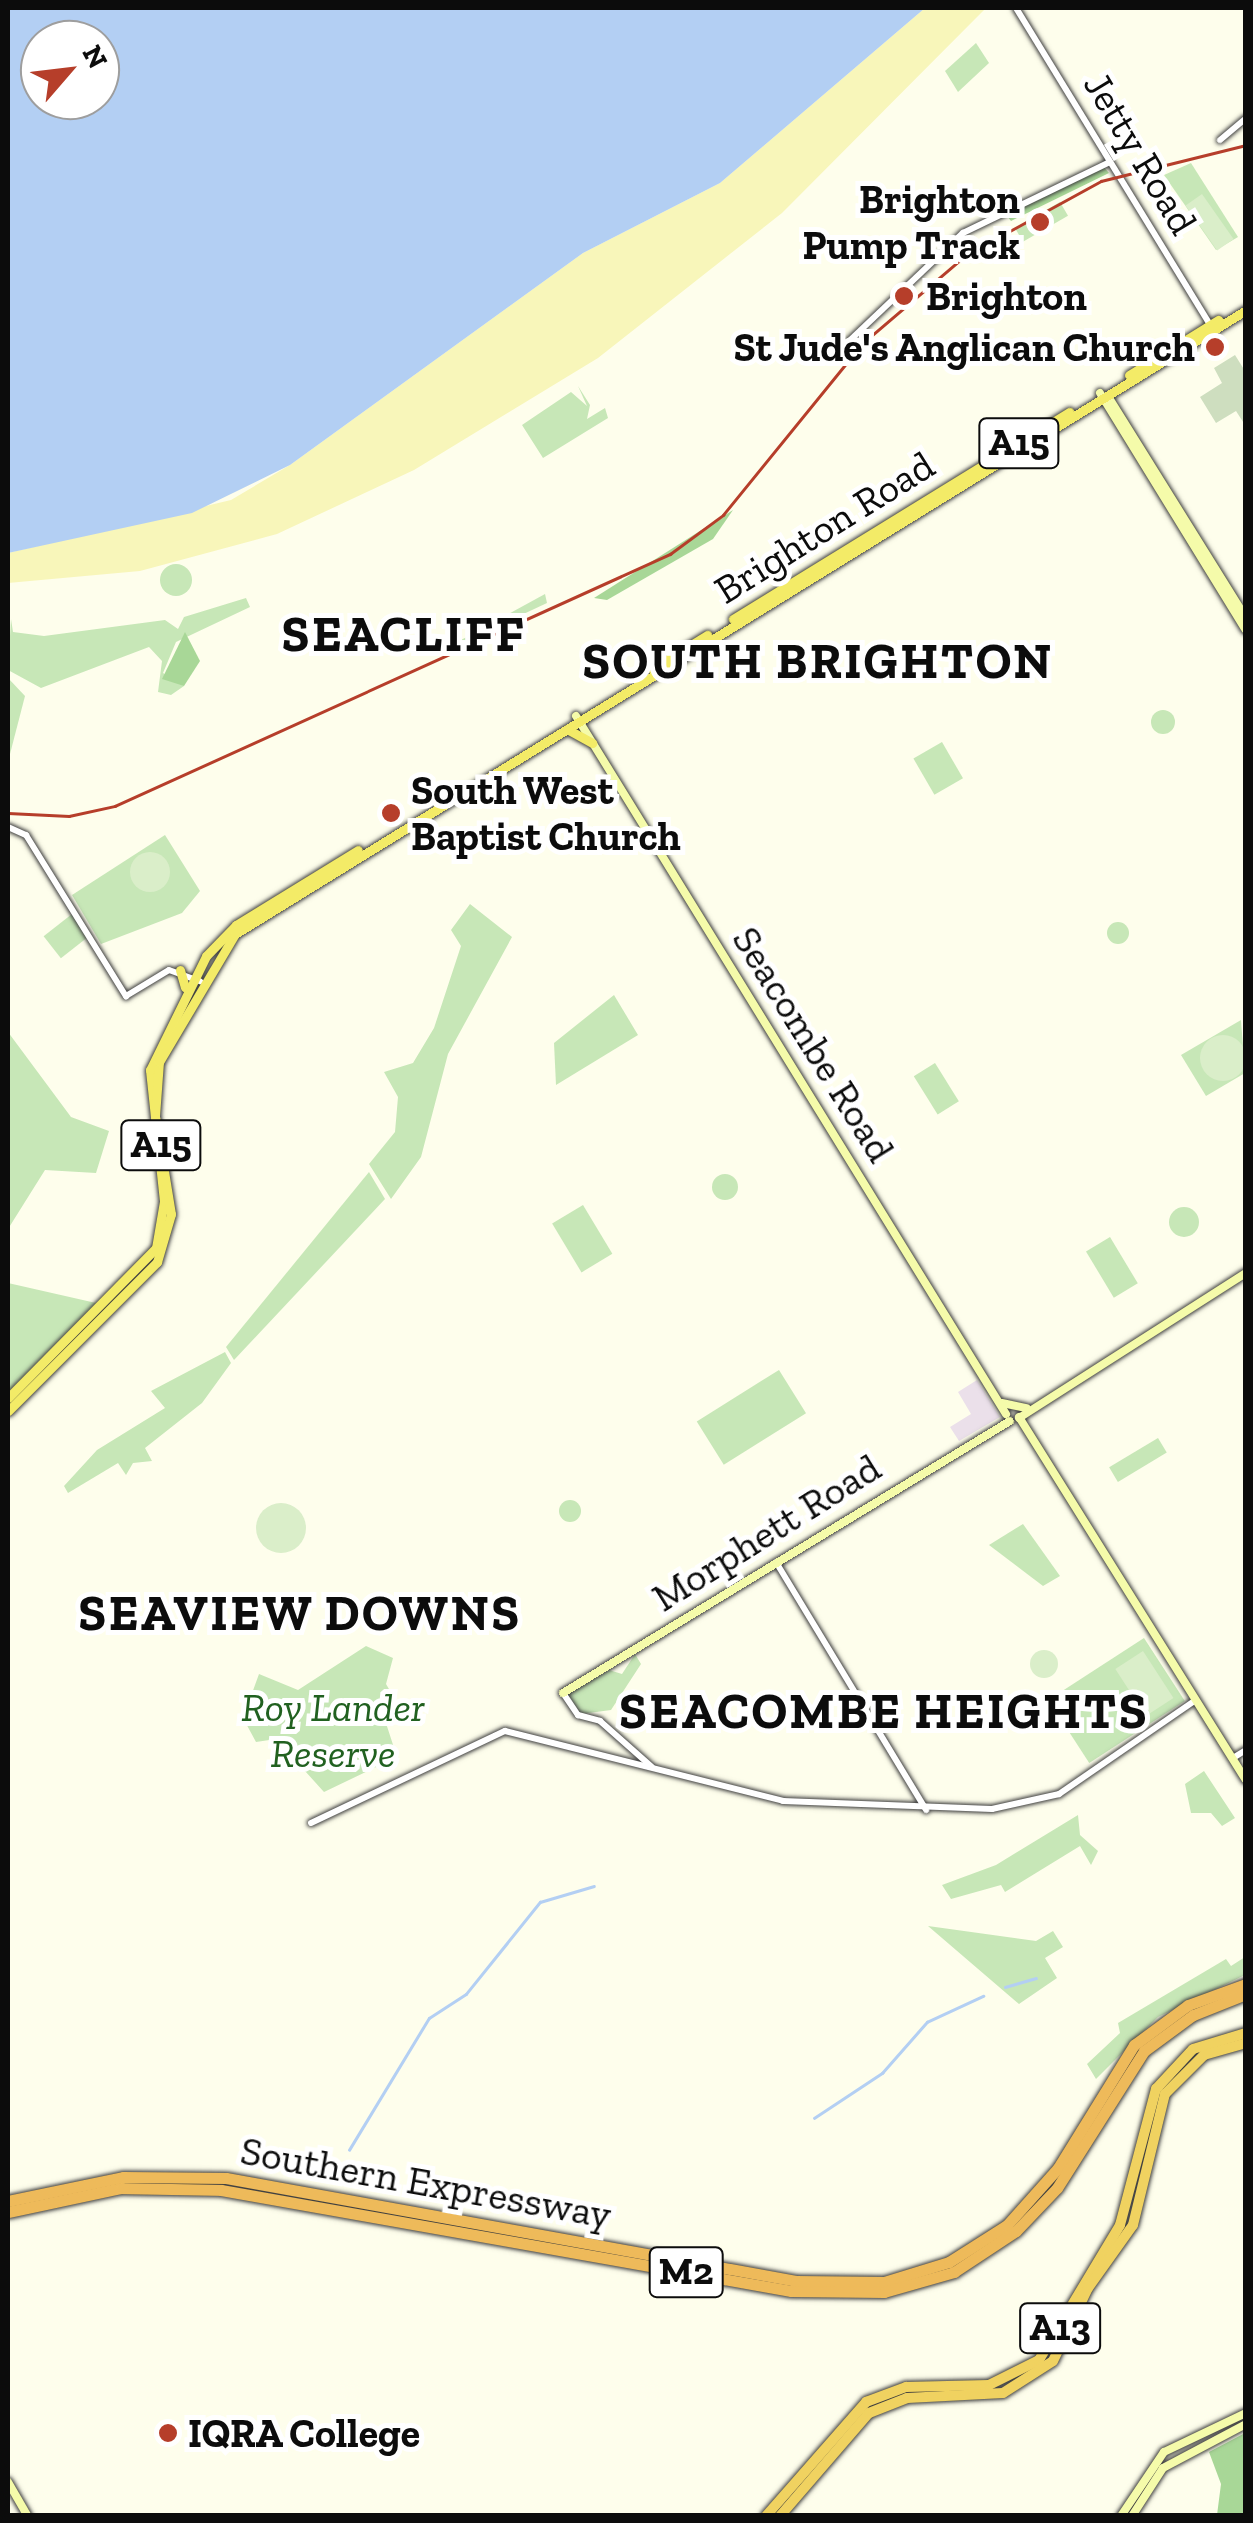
<!DOCTYPE html>
<html>
<head>
<meta charset="utf-8">
<style>
	body { margin:0 }
	#map { position:relative; width:1253px; height:2523px; overflow:hidden; background:#fefeec; font-family:"Zilla Slab",serif }
	div>[style] { position:absolute }
	[style*='--x'] { left:calc(var(--x)*1px); top:calc(var(--y)*1px); width:calc(var(--w)*1px); rotate:calc(var(--a)*1deg) }
	.industrial>* { inset:0; background:#ebe0ea }
	.green>* { inset:0; background:#c7e7b7; transform-origin:0 0 }
	.round { border-radius:50% }
	.forest>* { inset:0; background:#a8d797 }
	.sand>* { inset:0; background:#f8f6ba }
	.cemetery>* { inset:0; background:#cedebf }
	.pitch>* { inset:0; background:#daeec9; transform-origin:0 0 }
	.water>* { inset:0; background:#b3cff3 }
	.stream>* { height:2.5px; margin:-1.25px; padding:0 1.25px; transform-origin:1.25px; border-radius:1.25px; background:#b3cff3 }
	.roads { filter:drop-shadow(0 0 2px #3f3f3f) drop-shadow(0 0 2px #3f3f3f) }
	.tertiary>* { height:6px; margin:-3px; padding:0 3px; transform-origin:3px; border-radius:3px; background:#fff }
	.secondary>* { height:8px; margin:-4px; padding:0 4px; transform-origin:4px; border-radius:4px; background:#f5fbaa }
	.primary>* { height:9px; margin:-4.5px; padding:0 4.5px; transform-origin:4.5px; border-radius:4.5px; background:#f3eb67 }
	.trunk>* { height:10px; margin:-5px; padding:0 5px; transform-origin:5px; border-radius:5px; background:#f0d260 }
	.motorway>* { height:11px; margin:-5.5px; padding:0 5.5px; transform-origin:5.5px; border-radius:5.5px; background:#eeba5a }
	.rail>* { height:2.5px; margin:-1.25px; padding:0 1.25px; transform-origin:1.25px; border-radius:1.25px; background:#b63e2a }
	.dots>* { width:28px; height:28px; translate:-50% -50%; box-sizing:border-box; border:5px solid #fff; border-radius:50% }
	span { translate:-50% -50%; white-space:nowrap; text-align:center; line-height:1.15; -webkit-text-stroke:10px #fff; paint-order:stroke }
	.shield-label span { padding:2px 8px; background:#fff; border:2px solid; border-radius:8px; -webkit-text-stroke-width:0 }
	.shield-label { font-size:38px; color:#0c0c0c; font-weight:700 }
	.street-label { font-size:40px; color:#0c0c0c }
	.poi-label { font-size:40px; color:#0c0c0c; font-weight:700 }
	.right { translate:-100% -50%; text-align:right }
	.left { translate:0 -50%; text-align:left }
	.park-label { font-size:40px; color:#216120; font-style:italic }
	.district-label { font-size:50px; color:#0c0c0c; font-weight:700; letter-spacing:2.5px }
	.frame { position:absolute; inset:0; border:10px solid #0c0c0c; pointer-events:none }
	.north { position:absolute; left:20px; top:20px; width:100px; height:100px; box-sizing:border-box; background:#fff; border:2px solid #9e9e9e; border-radius:50%; rotate:62deg; font-size:28px; font-weight:700; line-height:40px; text-align:center; color:#0c0c0c }
	.north::after { content:''; display:block; margin:auto; width:35px; height:45px; background:#b63e2a; clip-path:polygon(50% 0,100% 100%,50% 72%,0 100%) }
</style>
</head>
<body>
<div id="map">
	<div class="industrial">
		<div style="clip-path:polygon(977px 1380px,1000px 1417px,959px 1441px,950px 1427px,971px 1414px,958px 1392px)"></div>
	</div>
	<div class="green">
		<div style="clip-path:polygon(976px 43px,989px 63px,958px 92px,945px 71px)"></div>
		<div style="clip-path:polygon(1191px 163px,1238px 237px,1216px 250px,1164px 175px)"></div>
		<div style="left:1060px;top:202px;width:16px;height:52px;rotate:60deg"></div>
		<div style="clip-path:polygon(578px 386px,590px 405px,587px 419px,605px 408px,608px 418px,543px 458px,522px 425px,571px 392px,587px 406px)"></div>
		<div class="round" style="left:160px;top:564px;width:32px;height:32px"></div>
		<div style="clip-path:polygon(545px 594px,547px 603px,462px 643px,461px 640px)"></div>
		<div style="clip-path:polygon(246px 598px,250px 607px,176px 642px,163px 673px,184px 686px,171px 695px,158px 692px,162px 661px,149px 647px,41px 688px,8px 670px,11px 619px,13px 632px,44px 636px,165px 620px,178px 629px,184px 617px)"></div>
		<div style="clip-path:polygon(8px 678px,25px 696px,10px 754px,8px 753px)"></div>
		<div class="round" style="left:1151px;top:710px;width:24px;height:24px"></div>
		<div style="left:942px;top:742px;width:42px;height:33px;rotate:60deg"></div>
		<div style="clip-path:polygon(165px 835px,200px 891px,182px 913px,101px 944px,72px 895px)"></div>
		<div style="clip-path:polygon(470px 904px,512px 937px,448px 1054px,421px 1157px,391px 1199px,369px 1164px,395px 1132px,398px 1097px,384px 1072px,413px 1063px,434px 1028px,461px 946px,451px 930px)"></div>
		<div style="left:72px;top:914px;width:28px;height:36px;rotate:52deg"></div>
		<div class="round" style="left:1107px;top:922px;width:22px;height:22px"></div>
		<div style="clip-path:polygon(614px 995px,638px 1035px,556px 1085px,554px 1043px)"></div>
		<div style="clip-path:polygon(1241px 1020px,1245px 1073px,1206px 1096px,1181px 1055px)"></div>
		<div style="clip-path:polygon(8px 1032px,71px 1117px,109px 1131px,96px 1173px,45px 1170px,8px 1229px)"></div>
		<div style="left:935px;top:1063px;width:45px;height:25px;rotate:58deg"></div>
		<div style="clip-path:polygon(369px 1172px,385px 1199px,234px 1360px,226px 1347px)"></div>
		<div class="round" style="left:712px;top:1174px;width:26px;height:26px"></div>
		<div style="left:583px;top:1205px;width:57px;height:36px;rotate:59deg"></div>
		<div class="round" style="left:1169px;top:1207px;width:30px;height:30px"></div>
		<div style="left:1110px;top:1237px;width:54px;height:28px;rotate:59deg"></div>
		<div style="clip-path:polygon(8px 1283px,96px 1303px,8px 1392px)"></div>
		<div style="clip-path:polygon(225px 1352px,231px 1363px,202px 1403px,145px 1448px,152px 1461px,133px 1463px,126px 1475px,118px 1463px,68px 1493px,64px 1486px,97px 1450px,165px 1408px,151px 1391px)"></div>
		<div style="left:779px;top:1370px;width:51px;height:97px;rotate:58deg"></div>
		<div style="left:1158px;top:1438px;width:17px;height:57px;rotate:59deg"></div>
		<div class="round" style="left:559px;top:1500px;width:22px;height:22px"></div>
		<div style="clip-path:polygon(1023px 1524px,1060px 1576px,1043px 1586px,989px 1545px)"></div>
		<div style="left:1144px;top:1638px;width:75px;height:114px;rotate:57deg"></div>
		<div style="clip-path:polygon(366px 1646px,393px 1658px,386px 1684px,396px 1701px,383px 1714px,397px 1757px,324px 1792px,276px 1739px,256px 1742px,243px 1718px,259px 1674px,298px 1690px)"></div>
		<div style="clip-path:polygon(635px 1654px,641px 1664px,611px 1710px,581px 1714px,568px 1694px,609px 1670px,622px 1674px)"></div>
		<div style="clip-path:polygon(1204px 1771px,1235px 1818px,1222px 1826px,1211px 1813px,1191px 1813px,1185px 1784px)"></div>
		<div style="clip-path:polygon(1078px 1815px,1080px 1835px,1098px 1851px,1091px 1865px,1080px 1846px,1005px 1892px,1001px 1885px,951px 1899px,942px 1885px,996px 1865px)"></div>
		<div style="clip-path:polygon(928px 1926px,1036px 1941px,1053px 1931px,1063px 1947px,1045px 1958px,1057px 1978px,1019px 2004px)"></div>
		<div style="clip-path:polygon(1245px 1957px,1245px 1975px,1158px 2017px,1096px 2079px,1087px 2064px,1120px 2033px,1118px 2023px,1226px 1959px,1231px 1966px)"></div>
	</div>
	<div class="forest">
		<div style="clip-path:polygon(1102px 165px,1109px 173px,1011px 221px,1003px 211px)"></div>
		<div style="clip-path:polygon(733px 510px,713px 539px,607px 600px,594px 598px)"></div>
		<div style="clip-path:polygon(185px 632px,200px 661px,184px 686px,162px 679px)"></div>
		<div style="clip-path:polygon(1245px 2433px,1245px 2515px,1217px 2515px,1221px 2484px,1209px 2452px)"></div>
	</div>
	<div class="sand">
		<div style="clip-path:polygon(925px 8px,986px 8px,782px 213px,598px 358px,414px 470px,277px 534px,140px 571px,8px 583px,8px 553px,231px 500px,290px 465px,583px 253px,720px 183px)"></div>
	</div>
	<div class="cemetery">
		<div style="clip-path:polygon(1235px 355px,1245px 371px,1245px 425px,1236px 411px,1216px 423px,1200px 397px,1222px 383px,1214px 368px)"></div>
	</div>
	<div class="pitch">
		<div style="left:1202px;top:194px;width:55px;height:20px;rotate:55deg"></div>
		<div class="round" style="left:130px;top:852px;width:40px;height:40px"></div>
		<div class="round" style="left:1200px;top:1035px;width:46px;height:46px"></div>
		<div class="round" style="left:256px;top:1503px;width:50px;height:50px"></div>
		<div class="round" style="left:1030px;top:1650px;width:28px;height:28px"></div>
		<div style="left:1143px;top:1651px;width:56px;height:33px;rotate:57deg"></div>
	</div>
	<div class="water">
		<div style="clip-path:polygon(evenodd,8px 8px,925px 8px,720px 183px,583px 253px,290px 465px,192px 513px,8px 553px,8px 8px,100px 40px,100px 100px,40px 100px,40px 40px,100px 40px)"></div>
	</div>
	<div class="stream">
		<div style="--x:1005;--y:1987;--w:32;--a:-16"></div>
		<div style="--x:814;--y:2118;--w:82;--a:-33.5"></div>
		<div style="--x:882;--y:2073;--w:68;--a:-48.6"></div>
		<div style="--x:927;--y:2022;--w:62;--a:-24.9"></div>
		<div style="--x:349;--y:2150;--w:154;--a:-58.8"></div>
		<div style="--x:429;--y:2018;--w:44;--a:-33"></div>
		<div style="--x:466;--y:1994;--w:118;--a:-51.2"></div>
		<div style="--x:540;--y:1902;--w:56;--a:-16.5"></div>
	</div>
	<div class="roads">
		<div class="tertiary">
			<div style="--x:1016;--y:8;--w:373;--a:58.5"></div>
			<div style="--x:1220;--y:140;--w:34;--a:-40"></div>
			<div style="--x:847;--y:343;--w:160;--a:-43.5"></div>
			<div style="--x:963;--y:233;--w:163;--a:-25.8"></div>
			<div style="--x:8;--y:827;--w:20;--a:24"></div>
			<div style="--x:26;--y:835;--w:190;--a:58.2"></div>
			<div style="--x:126;--y:996;--w:50;--a:-31.2"></div>
			<div style="--x:169;--y:970;--w:33;--a:20"></div>
			<div style="--x:776;--y:1562;--w:290;--a:58.8"></div>
			<div style="--x:563;--y:1693;--w:27;--a:56"></div>
			<div style="--x:578;--y:1715;--w:23;--a:15"></div>
			<div style="--x:600;--y:1721;--w:69;--a:41.5"></div>
			<div style="--x:1233;--y:1758;--w:15;--a:-32"></div>
			<div style="--x:311;--y:1823;--w:215;--a:-25.4"></div>
			<div style="--x:505;--y:1731;--w:287;--a:14.1"></div>
			<div style="--x:783;--y:1801;--w:209;--a:2.2"></div>
			<div style="--x:992;--y:1809;--w:69;--a:-12.6"></div>
			<div style="--x:1059;--y:1794;--w:166;--a:-34.5"></div>
		</div>
		<div class="secondary">
			<div style="--x:1100;--y:393;--w:278;--a:58.4"></div>
			<div style="--x:1111;--y:401;--w:256;--a:58.1"></div>
			<div style="--x:576;--y:716;--w:820;--a:58.37"></div>
			<div style="--x:1002;--y:1403;--w:25;--a:12"></div>
			<div style="--x:1019;--y:1417;--w:428;--a:58"></div>
			<div style="--x:1019;--y:1418;--w:269;--a:-32.6"></div>
			<div style="--x:563;--y:1693;--w:523;--a:-31.32"></div>
			<div style="--x:8;--y:2482;--w:39;--a:60"></div>
			<div style="--x:1121;--y:2516;--w:77;--a:-56.1"></div>
			<div style="--x:1164;--y:2452;--w:91;--a:-25.4"></div>
			<div style="--x:1132;--y:2516;--w:57;--a:-57.1"></div>
			<div style="--x:1163;--y:2468;--w:94;--a:-27.9"></div>
		</div>
		<div class="primary">
			<div style="--x:1129;--y:375;--w:105;--a:-31.7"></div>
			<div style="--x:733;--y:619;--w:395;--a:-31.6"></div>
			<div style="--x:652;--y:669;--w:65;--a:-31.7"></div>
			<div style="--x:567;--y:729;--w:29;--a:29"></div>
			<div style="--x:180;--y:970;--w:18;--a:74"></div>
			<div style="--x:8;--y:1398;--w:211;--a:-45.4"></div>
			<div style="--x:156;--y:1248;--w:48;--a:-80.3"></div>
			<div style="--x:164;--y:1201;--w:132;--a:-96.1"></div>
			<div style="--x:150;--y:1070;--w:127;--a:-63.8"></div>
			<div style="--x:206;--y:956;--w:43;--a:-45.9"></div>
			<div style="--x:236;--y:925;--w:143;--a:-31.6"></div>
			<div style="--x:8;--y:1411;--w:211;--a:-45"></div>
			<div style="--x:157;--y:1262;--w:50;--a:-73.7"></div>
			<div style="--x:171;--y:1214;--w:99;--a:-99.3"></div>
			<div style="--x:155;--y:1116;--w:54;--a:-85.8"></div>
			<div style="--x:159;--y:1062;--w:149;--a:-59.3"></div>
			<div style="--x:235;--y:934;--w:1188;--a:-31.68"></div>
		</div>
		<div class="trunk">
			<div style="--x:766;--y:2516;--w:152;--a:-48.7"></div>
			<div style="--x:866;--y:2402;--w:43;--a:-20.6"></div>
			<div style="--x:906;--y:2387;--w:83;--a:-1.4"></div>
			<div style="--x:989;--y:2385;--w:56;--a:-26.6"></div>
			<div style="--x:1039;--y:2360;--w:157;--a:-59"></div>
			<div style="--x:1120;--y:2225;--w:141;--a:-75.2"></div>
			<div style="--x:1156;--y:2089;--w:54;--a:-47.2"></div>
			<div style="--x:1193;--y:2049;--w:55;--a:-16.8"></div>
			<div style="--x:780;--y:2516;--w:136;--a:-49.2"></div>
			<div style="--x:869;--y:2413;--w:41;--a:-21.5"></div>
			<div style="--x:907;--y:2398;--w:96;--a:-3"></div>
			<div style="--x:1003;--y:2393;--w:59;--a:-32.6"></div>
			<div style="--x:1053;--y:2361;--w:81;--a:-64.4"></div>
			<div style="--x:1088;--y:2288;--w:77;--a:-54.5"></div>
			<div style="--x:1133;--y:2225;--w:135;--a:-76.3"></div>
			<div style="--x:1165;--y:2094;--w:55;--a:-45"></div>
			<div style="--x:1204;--y:2055;--w:44;--a:-15.9"></div>
		</div>
		<div class="motorway">
			<div style="--x:8;--y:2201;--w:117;--a:-11.8"></div>
			<div style="--x:123;--y:2177;--w:103;--a:0.6"></div>
			<div style="--x:226;--y:2178;--w:579;--a:10.24"></div>
			<div style="--x:796;--y:2281;--w:88;--a:0.7"></div>
			<div style="--x:884;--y:2282;--w:68;--a:-17.1"></div>
			<div style="--x:949;--y:2262;--w:69;--a:-32.5"></div>
			<div style="--x:1007;--y:2225;--w:76;--a:-48.2"></div>
			<div style="--x:1058;--y:2168;--w:145;--a:-58.3"></div>
			<div style="--x:1134;--y:2045;--w:67;--a:-36.5"></div>
			<div style="--x:1188;--y:2005;--w:62;--a:-19.9"></div>
			<div style="--x:8;--y:2212;--w:116;--a:-12"></div>
			<div style="--x:121;--y:2188;--w:100;--a:1.1"></div>
			<div style="--x:221;--y:2190;--w:579;--a:10.05"></div>
			<div style="--x:791;--y:2291;--w:93;--a:0.6"></div>
			<div style="--x:884;--y:2292;--w:73;--a:-15.9"></div>
			<div style="--x:954;--y:2272;--w:74;--a:-33.5"></div>
			<div style="--x:1016;--y:2231;--w:59;--a:-46.4"></div>
			<div style="--x:1057;--y:2188;--w:162;--a:-57.6"></div>
			<div style="--x:1144;--y:2051;--w:61;--a:-36.3"></div>
			<div style="--x:1193;--y:2015;--w:57;--a:-21.6"></div>
		</div>
	</div>
	<div class="rail">
		<div style="--x:8;--y:813;--w:61;--a:2.8"></div>
		<div style="--x:69;--y:816;--w:47;--a:-12.3"></div>
		<div style="--x:115;--y:806;--w:610;--a:-24.42"></div>
		<div style="--x:670;--y:554;--w:66;--a:-36.3"></div>
		<div style="--x:723;--y:515;--w:222;--a:-50.9"></div>
		<div style="--x:863;--y:343;--w:135;--a:-40.5"></div>
		<div style="--x:966;--y:255;--w:154;--a:-28.7"></div>
		<div style="--x:1101;--y:181;--w:149;--a:-13.9"></div>
	</div>
	<div class="dots">
		<div style="left:1040px;top:222px;background:#b63e2a"></div>
		<div style="left:904px;top:296px;background:#b63e2a"></div>
		<div style="left:1215px;top:347px;background:#b63e2a"></div>
		<div style="left:391px;top:813px;background:#b63e2a"></div>
		<div style="left:168px;top:2433px;background:#b63e2a"></div>
	</div>
	<div class="shield-label">
		<span style="left:1019px;top:443px">A15</span>
		<span style="left:161px;top:1145px">A15</span>
		<span style="left:686px;top:2272px">M2</span>
		<span style="left:1060px;top:2328px">A13</span>
	</div>
	<div class="street-label">
		<span style="left:1141px;top:153px;rotate:59deg">Jetty Road</span>
		<span style="left:824px;top:527px;rotate:-32deg">Brighton Road</span>
		<span style="left:814px;top:1044px;rotate:58deg">Seacombe Road</span>
		<span style="left:766px;top:1532px;rotate:-32deg">Morphett Road</span>
		<span style="left:426px;top:2182px;rotate:10deg">Southern Expressway</span>
	</div>
	<div class="poi-label">
		<span class="right" style="left:1020px;top:222px">Brighton<br>Pump Track</span>
		<span class="left" style="left:926px;top:296px">Brighton</span>
		<span class="right" style="left:1195px;top:347px">St Jude's Anglican Church</span>
		<span class="left" style="left:411px;top:813px">South West<br>Baptist Church</span>
		<span class="left" style="left:188px;top:2433px">IQRA College</span>
	</div>
	<div class="park-label">
		<span style="left:333px;top:1730px">Roy Lander<br>Reserve</span>
	</div>
	<div class="district-label">
		<span style="left:404px;top:635px">SEACLIFF</span>
		<span style="left:818px;top:662px">SOUTH BRIGHTON</span>
		<span style="left:300px;top:1614px">SEAVIEW DOWNS</span>
		<span style="left:884px;top:1712px">SEACOMBE HEIGHTS</span>
	</div>
	<div class="frame"></div>
	<div class="north">N</div>
</div>
</body>
</html>
